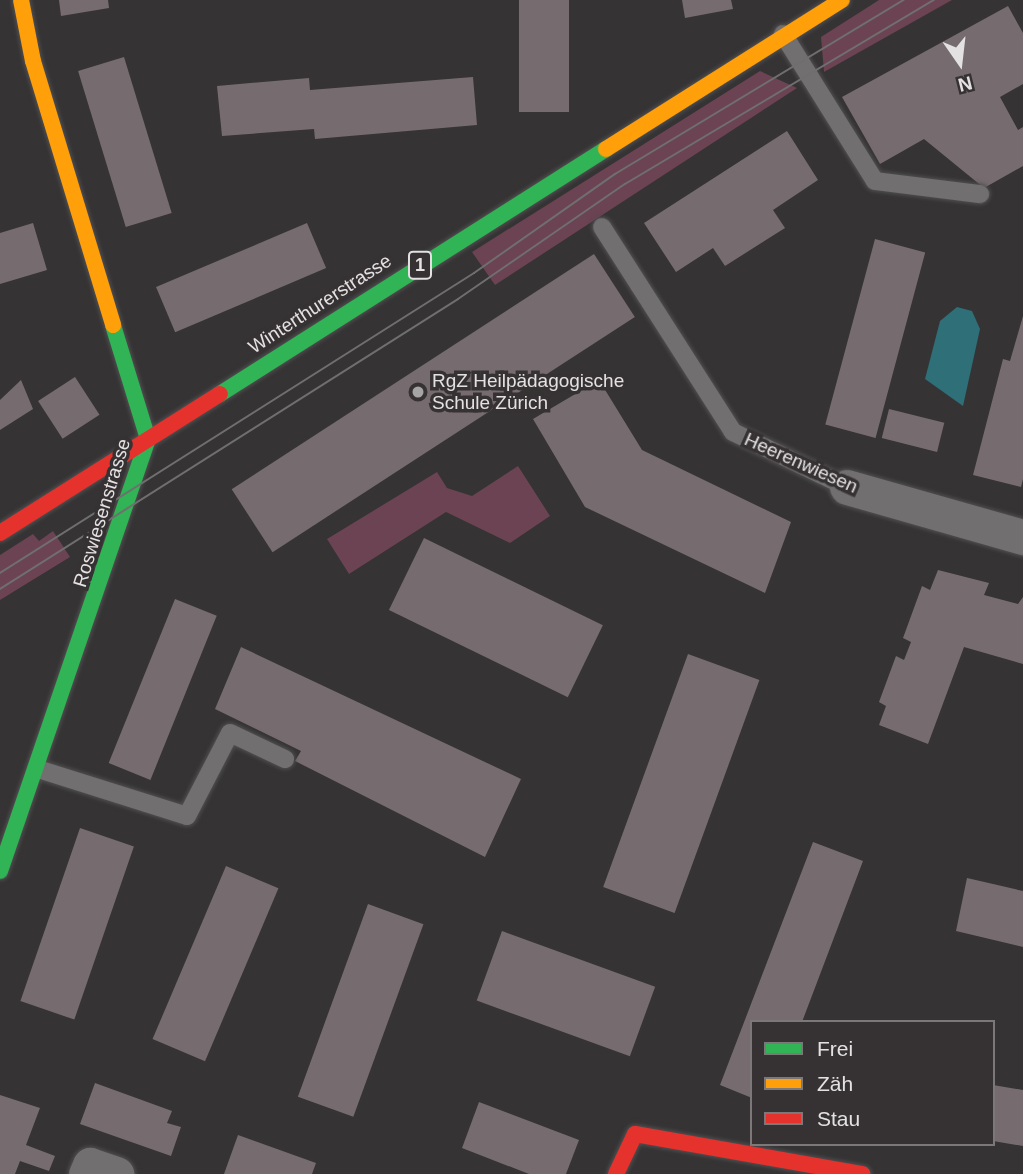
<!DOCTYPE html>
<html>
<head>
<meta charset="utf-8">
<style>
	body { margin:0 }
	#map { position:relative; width:1023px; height:1174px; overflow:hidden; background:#353334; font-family:Helvetica,sans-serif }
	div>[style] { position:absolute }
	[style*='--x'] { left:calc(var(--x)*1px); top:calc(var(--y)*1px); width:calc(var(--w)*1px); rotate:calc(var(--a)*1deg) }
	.green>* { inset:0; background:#6b4353 }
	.water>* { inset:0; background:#2e6f78 }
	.building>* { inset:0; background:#766c70; transform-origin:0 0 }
	.roads { filter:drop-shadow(0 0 2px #514f50) drop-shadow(0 0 2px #514f50) }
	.lane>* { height:18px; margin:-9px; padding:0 9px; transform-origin:9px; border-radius:9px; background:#716f70 }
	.street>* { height:35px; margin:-17.5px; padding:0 17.5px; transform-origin:17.5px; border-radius:17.5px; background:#716f70 }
	.fast>* { height:16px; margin:-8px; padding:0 8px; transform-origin:8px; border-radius:8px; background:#30b455 }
	.slow>* { height:16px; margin:-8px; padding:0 8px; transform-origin:8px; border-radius:8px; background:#ff9f0a }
	.jam>* { height:16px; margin:-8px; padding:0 8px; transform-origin:8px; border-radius:8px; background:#e5322d }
	.tram>* { height:2px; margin:-1px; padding:0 1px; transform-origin:1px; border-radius:1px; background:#706f70 }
	.dots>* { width:19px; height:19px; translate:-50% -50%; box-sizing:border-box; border:4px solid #363233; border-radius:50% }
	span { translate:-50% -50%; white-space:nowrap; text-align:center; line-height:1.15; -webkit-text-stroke:7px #363233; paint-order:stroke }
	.shield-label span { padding:2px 5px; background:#363233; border:2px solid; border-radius:5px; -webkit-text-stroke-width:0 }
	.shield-label { font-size:18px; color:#e4e1e2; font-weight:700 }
	.street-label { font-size:19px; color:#e4e1e2 }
	.poi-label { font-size:19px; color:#e4e1e2 }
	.left { translate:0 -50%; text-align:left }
	.legend { position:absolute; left:750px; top:1020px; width:245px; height:126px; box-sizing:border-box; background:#363233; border:2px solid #7c7879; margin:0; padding:9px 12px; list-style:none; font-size:21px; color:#e4e1e2 }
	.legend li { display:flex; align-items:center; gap:14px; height:35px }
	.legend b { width:35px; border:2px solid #7c7879 }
	.north { position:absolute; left:925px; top:28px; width:70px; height:70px; -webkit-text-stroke:5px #363233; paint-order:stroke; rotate:166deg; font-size:19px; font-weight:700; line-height:28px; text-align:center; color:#e4e1e2 }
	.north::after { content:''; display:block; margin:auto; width:24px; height:32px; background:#e4e1e2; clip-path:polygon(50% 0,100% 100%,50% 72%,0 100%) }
</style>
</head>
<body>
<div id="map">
	<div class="green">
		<div style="clip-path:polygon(879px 0,952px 0,824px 72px,821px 37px)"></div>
		<div style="clip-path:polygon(760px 71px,797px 88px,495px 285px,472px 252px)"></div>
		<div style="clip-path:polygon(518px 466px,550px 516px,510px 543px,446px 512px,349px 574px,327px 539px,437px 472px,447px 488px,472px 496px)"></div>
		<div style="clip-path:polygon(53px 531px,70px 557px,0 600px,0 555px,33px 534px,39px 541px)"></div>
	</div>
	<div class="water">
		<div style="clip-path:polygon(957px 307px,972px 311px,980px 329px,963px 406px,925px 379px,940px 321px)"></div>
	</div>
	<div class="building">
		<div style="clip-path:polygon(59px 0,108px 0,109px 8px,61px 16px)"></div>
		<div style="left:519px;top:0;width:50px;height:112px"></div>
		<div style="clip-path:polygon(682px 0,731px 0,733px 9px,685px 18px)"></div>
		<div style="clip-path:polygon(1008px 6px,1023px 33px,1023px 84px,1000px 97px,1018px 130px,1023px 127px,1023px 166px,984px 188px,924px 139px,880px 164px,842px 97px)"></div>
		<div style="left:124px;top:57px;width:163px;height:48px;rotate:73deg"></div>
		<div style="clip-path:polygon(473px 77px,477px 125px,315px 139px,314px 129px,222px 136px,217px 86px,309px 78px,310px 90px)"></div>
		<div style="clip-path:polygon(787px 131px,818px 180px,773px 210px,785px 228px,725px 266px,713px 248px,676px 272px,644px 223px)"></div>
		<div style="clip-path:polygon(33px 223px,47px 270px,0 284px,0 233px)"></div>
		<div style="left:307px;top:223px;width:49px;height:164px;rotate:67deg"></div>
		<div style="left:875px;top:239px;width:52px;height:192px;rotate:15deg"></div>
		<div style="left:594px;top:254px;width:75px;height:432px;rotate:57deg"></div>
		<div style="clip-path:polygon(1023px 316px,1023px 479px,1021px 487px,973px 475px,1003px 359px,1010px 361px)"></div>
		<div style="left:75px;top:377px;width:45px;height:44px;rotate:57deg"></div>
		<div style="clip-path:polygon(21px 380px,33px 409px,0 430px,0 400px)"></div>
		<div style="clip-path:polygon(599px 380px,642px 450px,791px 522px,765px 593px,585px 507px,533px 419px)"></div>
		<div style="left:889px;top:409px;width:57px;height:30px;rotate:14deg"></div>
		<div style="left:424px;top:538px;width:199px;height:80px;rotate:26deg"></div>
		<div style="clip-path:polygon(938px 570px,989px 583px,984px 595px,1018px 604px,1023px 597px,1023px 664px,964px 647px,928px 744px,879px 725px,886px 706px,879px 702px,896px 656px,904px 660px,911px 642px,903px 638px,922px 586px,930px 590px)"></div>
		<div style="left:175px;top:599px;width:45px;height:177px;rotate:22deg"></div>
		<div style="clip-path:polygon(241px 647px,521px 779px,485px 857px,295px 761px,301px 751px,215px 709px)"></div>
		<div style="left:688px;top:654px;width:76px;height:248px;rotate:20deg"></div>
		<div style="left:80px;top:828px;width:57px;height:183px;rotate:19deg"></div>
		<div style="clip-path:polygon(813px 842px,863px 861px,802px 1022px,752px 1022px,752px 1098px,720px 1085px)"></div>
		<div style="left:226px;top:866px;width:57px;height:188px;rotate:23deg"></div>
		<div style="clip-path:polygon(967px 878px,1023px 891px,1023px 947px,956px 931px)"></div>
		<div style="left:368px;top:904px;width:59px;height:205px;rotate:20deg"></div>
		<div style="left:502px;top:931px;width:163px;height:74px;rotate:20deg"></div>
		<div style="clip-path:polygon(95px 1083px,172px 1111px,167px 1123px,181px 1127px,171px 1156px,80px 1124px)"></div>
		<div style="clip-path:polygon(993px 1085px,1023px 1090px,1023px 1146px,993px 1141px)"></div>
		<div style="clip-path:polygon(0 1095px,40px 1108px,26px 1145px,55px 1156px,49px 1171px,20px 1161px,15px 1174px,0 1174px)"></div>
		<div style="clip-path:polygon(479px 1102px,579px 1140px,566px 1174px,529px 1174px,462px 1148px)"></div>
		<div style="clip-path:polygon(238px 1135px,316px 1163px,312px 1174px,224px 1174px)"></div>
	</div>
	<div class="roads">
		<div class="lane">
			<div style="--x:783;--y:34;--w:173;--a:58"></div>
			<div style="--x:875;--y:181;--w:106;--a:7.1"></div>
			<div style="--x:602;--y:227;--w:243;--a:57.4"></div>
			<div style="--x:733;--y:432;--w:127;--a:25.8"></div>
			<div style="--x:38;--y:769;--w:156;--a:17.5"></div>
			<div style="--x:187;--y:816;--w:93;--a:-62.6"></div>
			<div style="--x:230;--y:733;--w:61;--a:25.3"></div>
		</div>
		<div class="street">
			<div style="--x:847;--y:487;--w:183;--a:15.9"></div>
			<div style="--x:86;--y:1174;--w:10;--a:-66"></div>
			<div style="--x:90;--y:1165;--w:28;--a:19"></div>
		</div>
		<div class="fast">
			<div style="--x:220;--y:394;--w:457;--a:-32.4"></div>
			<div style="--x:0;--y:871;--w:457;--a:-71.1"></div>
			<div style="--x:148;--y:439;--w:119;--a:-107.1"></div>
		</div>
		<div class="slow">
			<div style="--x:21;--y:0;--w:62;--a:78.9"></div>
			<div style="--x:33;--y:61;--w:276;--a:73.1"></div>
			<div style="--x:606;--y:149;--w:279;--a:-32.3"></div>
		</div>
		<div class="jam">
			<div style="--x:0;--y:533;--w:260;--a:-32.3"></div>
			<div style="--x:616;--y:1174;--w:44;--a:-64.6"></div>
			<div style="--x:635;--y:1134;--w:231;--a:10"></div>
		</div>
	</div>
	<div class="tram">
		<div style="--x:0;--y:573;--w:561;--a:-32.33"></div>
		<div style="--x:474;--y:273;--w:172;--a:-35.1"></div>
		<div style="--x:615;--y:174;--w:337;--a:-31.1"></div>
		<div style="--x:0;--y:589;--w:542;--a:-32.34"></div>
		<div style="--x:458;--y:299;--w:203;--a:-34.6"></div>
		<div style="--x:625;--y:184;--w:360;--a:-30.8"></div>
	</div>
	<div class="dots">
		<div style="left:418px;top:392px;background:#a7a4a5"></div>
	</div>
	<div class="shield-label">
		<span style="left:420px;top:265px">1</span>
	</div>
	<div class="street-label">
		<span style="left:320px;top:304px;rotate:-33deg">Winterthurerstrasse</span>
		<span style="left:801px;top:463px;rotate:24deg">Heerenwiesen</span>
		<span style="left:102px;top:513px;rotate:-73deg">Roswiesenstrasse</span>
	</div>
	<div class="poi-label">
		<span class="left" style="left:432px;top:392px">RgZ Heilpädagogische<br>Schule Zürich</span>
	</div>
	<ul class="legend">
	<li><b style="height:9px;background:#30b455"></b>Frei</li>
	<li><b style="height:9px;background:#ff9f0a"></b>Zäh</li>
	<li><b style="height:9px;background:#e5322d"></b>Stau</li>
	</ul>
	<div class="north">N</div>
</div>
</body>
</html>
